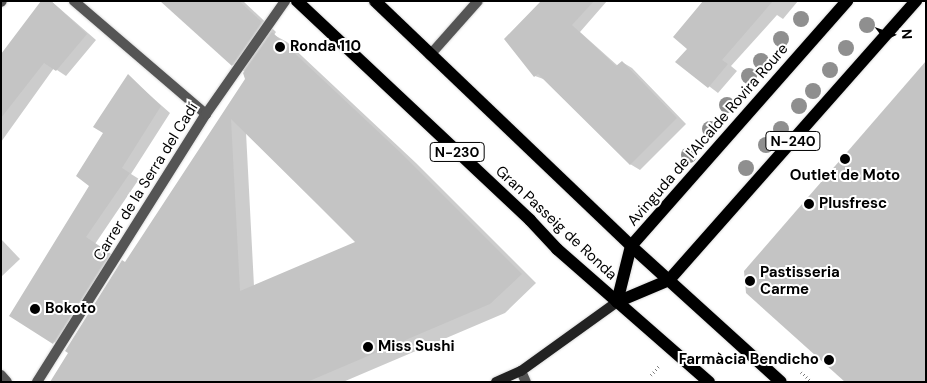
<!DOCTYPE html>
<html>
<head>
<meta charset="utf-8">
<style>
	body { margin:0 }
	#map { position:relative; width:927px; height:383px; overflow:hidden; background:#fff; font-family:"DM Sans",sans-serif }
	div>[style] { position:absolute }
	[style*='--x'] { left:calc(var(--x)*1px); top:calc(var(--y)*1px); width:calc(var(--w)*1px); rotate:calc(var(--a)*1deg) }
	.shadow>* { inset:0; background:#0003 }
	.building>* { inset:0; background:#c4c4c4 }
	.path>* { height:3px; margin-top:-1.5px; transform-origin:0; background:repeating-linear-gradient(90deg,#777 0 1px,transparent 0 3.5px) }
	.roads { filter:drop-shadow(0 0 1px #dbdbdb) drop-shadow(0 0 1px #dbdbdb) }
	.lane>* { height:10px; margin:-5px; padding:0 5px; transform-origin:5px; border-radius:5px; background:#555 }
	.street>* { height:10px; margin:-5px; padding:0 5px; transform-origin:5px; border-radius:5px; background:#555 }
	.secondary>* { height:10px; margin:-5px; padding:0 5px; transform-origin:5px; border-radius:5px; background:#222 }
	.primary>* { height:12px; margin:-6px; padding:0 6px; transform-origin:6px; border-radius:6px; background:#000 }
	.trees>* { width:16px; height:16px; margin:-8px; border-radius:50%; background:#8f8f8f }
	.dots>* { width:14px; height:14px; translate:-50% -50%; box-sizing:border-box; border:2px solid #fff; border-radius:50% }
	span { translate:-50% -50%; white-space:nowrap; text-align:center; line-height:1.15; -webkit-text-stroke:4px #fff; paint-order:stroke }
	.shield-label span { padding:1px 4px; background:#fff; border:1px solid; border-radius:4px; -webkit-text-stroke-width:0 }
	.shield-label { font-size:14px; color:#000; font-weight:700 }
	.poi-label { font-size:15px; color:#000; font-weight:700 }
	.left { translate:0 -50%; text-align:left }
	.right { translate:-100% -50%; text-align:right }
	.street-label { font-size:15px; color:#000 }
	.frame { position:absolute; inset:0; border:2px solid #000; pointer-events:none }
	.north { position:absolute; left:867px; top:10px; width:50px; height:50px; -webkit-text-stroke:4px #fff; paint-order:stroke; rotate:87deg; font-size:14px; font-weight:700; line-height:20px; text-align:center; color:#000 }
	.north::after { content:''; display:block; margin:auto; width:18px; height:22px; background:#000; clip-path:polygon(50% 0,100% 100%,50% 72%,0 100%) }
</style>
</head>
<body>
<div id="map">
	<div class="shadow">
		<div style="clip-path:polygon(51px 1px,96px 40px,66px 76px,54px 68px,1px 142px,1px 56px)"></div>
		<div style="clip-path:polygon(evenodd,162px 1px,243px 1px,276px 32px,274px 35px,287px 42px,416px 163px,536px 283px,505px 313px,343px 382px,52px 382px,247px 79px,245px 72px,232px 64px,162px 1px,246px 132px,357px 242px,254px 286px,246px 132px)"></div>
		<div style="clip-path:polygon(543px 1px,607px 1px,580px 32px,618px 66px,622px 62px,632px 68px,686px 124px,640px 170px,630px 164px,546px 80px,535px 76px)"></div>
		<div style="clip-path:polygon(731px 1px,798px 1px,783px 19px,777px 15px,731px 66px,737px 71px,718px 93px,677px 62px)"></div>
		<div style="clip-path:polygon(128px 76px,170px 113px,131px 174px,139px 179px,95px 244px,119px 259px,63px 348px,54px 342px,91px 186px,105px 133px)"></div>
		<div style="clip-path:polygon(1px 239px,20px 259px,1px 277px)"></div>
	</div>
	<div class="building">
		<div style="clip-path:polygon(41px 1px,51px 1px,87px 34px,56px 71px,44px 63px,1px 118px,1px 54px)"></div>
		<div style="clip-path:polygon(160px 1px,239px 1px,262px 22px,232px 66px)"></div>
		<div style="clip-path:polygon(541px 1px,594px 1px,572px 25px,616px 66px,622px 61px,677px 118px,630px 165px,538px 74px,534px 77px,504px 39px)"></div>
		<div style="clip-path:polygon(703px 1px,773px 1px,722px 60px,728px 64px,708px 88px,675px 62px,687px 49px,673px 37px)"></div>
		<div style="clip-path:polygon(evenodd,272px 32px,401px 153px,522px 274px,490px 304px,307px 382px,50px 382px,68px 353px,65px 351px,122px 260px,125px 262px,245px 79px,243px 73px,272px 32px,231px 119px,317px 204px,355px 242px,240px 291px,231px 119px)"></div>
		<div style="clip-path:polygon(926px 61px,926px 382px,845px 382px,746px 293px,744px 271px)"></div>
		<div style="clip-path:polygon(128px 74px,161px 106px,122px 168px,130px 173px,86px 237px,110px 253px,53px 344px,9px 316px,89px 186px,76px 176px,103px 133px,93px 127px)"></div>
	</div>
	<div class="path">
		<div style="--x:801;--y:372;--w:15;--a:42"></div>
		<div style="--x:651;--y:375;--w:12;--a:-48"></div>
	</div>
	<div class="roads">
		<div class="lane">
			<div style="--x:74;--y:1;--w:174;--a:40.6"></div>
		</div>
		<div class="street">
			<div style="--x:1;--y:2;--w:1;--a:-45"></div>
			<div style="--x:430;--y:55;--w:72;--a:-48.4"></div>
			<div style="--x:521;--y:371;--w:12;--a:66"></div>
			<div style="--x:1;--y:375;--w:9;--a:49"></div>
			<div style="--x:37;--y:382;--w:317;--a:-57.8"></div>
			<div style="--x:206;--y:114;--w:138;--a:-55"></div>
		</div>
		<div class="secondary">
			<div style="--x:496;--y:382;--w:27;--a:-24"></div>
			<div style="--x:521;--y:371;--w:118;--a:-35.7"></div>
		</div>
		<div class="primary">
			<div style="--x:297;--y:1;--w:320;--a:43.2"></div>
			<div style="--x:530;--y:220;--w:40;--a:47"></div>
			<div style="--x:557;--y:249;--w:202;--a:41.2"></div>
			<div style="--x:375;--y:1;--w:354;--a:43.7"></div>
			<div style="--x:631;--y:246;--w:202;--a:42.2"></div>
			<div style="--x:617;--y:302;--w:56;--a:-22.9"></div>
			<div style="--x:669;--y:280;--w:373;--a:-48.5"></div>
			<div style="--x:617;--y:302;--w:58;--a:-76"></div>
			<div style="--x:631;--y:246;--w:327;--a:-48.6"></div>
		</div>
	</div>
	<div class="trees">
		<div style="left:801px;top:19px"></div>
		<div style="left:867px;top:25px"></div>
		<div style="left:781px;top:39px"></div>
		<div style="left:846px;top:48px"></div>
		<div style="left:761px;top:61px"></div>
		<div style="left:830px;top:70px"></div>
		<div style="left:749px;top:76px"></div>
		<div style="left:813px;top:91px"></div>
		<div style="left:727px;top:105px"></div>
		<div style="left:799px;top:106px"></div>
		<div style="left:710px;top:129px"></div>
		<div style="left:781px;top:129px"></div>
		<div style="left:766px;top:145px"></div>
		<div style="left:689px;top:155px"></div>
		<div style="left:746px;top:168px"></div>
	</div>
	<div class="dots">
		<div style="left:280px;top:47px;background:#000"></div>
		<div style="left:845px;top:159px;background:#000"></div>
		<div style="left:809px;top:204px;background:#000"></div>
		<div style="left:750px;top:281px;background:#000"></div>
		<div style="left:35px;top:309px;background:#000"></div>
		<div style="left:368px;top:347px;background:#000"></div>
		<div style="left:829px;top:360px;background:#000"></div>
	</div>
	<div class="shield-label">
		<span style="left:793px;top:141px">N-240</span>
		<span style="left:457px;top:152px">N-230</span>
	</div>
	<div class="poi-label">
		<span class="left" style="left:290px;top:47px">Ronda 110</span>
		<span style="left:845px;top:176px">Outlet de Moto</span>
		<span class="left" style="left:819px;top:204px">Plusfresc</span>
		<span class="left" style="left:760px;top:281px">Pastisseria<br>Carme</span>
		<span class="left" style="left:45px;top:309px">Bokoto</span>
		<span class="left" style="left:378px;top:347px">Miss Sushi</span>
		<span class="right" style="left:819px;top:360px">Farmàcia Bendicho</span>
	</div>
	<div class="street-label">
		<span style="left:708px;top:135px;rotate:-49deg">Avinguda de l'Alcalde Rovira Roure</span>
		<span style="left:146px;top:182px;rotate:-58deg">Carrer de la Serra del Cadí</span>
		<span style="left:556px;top:223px;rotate:43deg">Gran Passeig de Ronda</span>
	</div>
	<div class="frame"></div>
	<div class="north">N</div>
</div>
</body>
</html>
